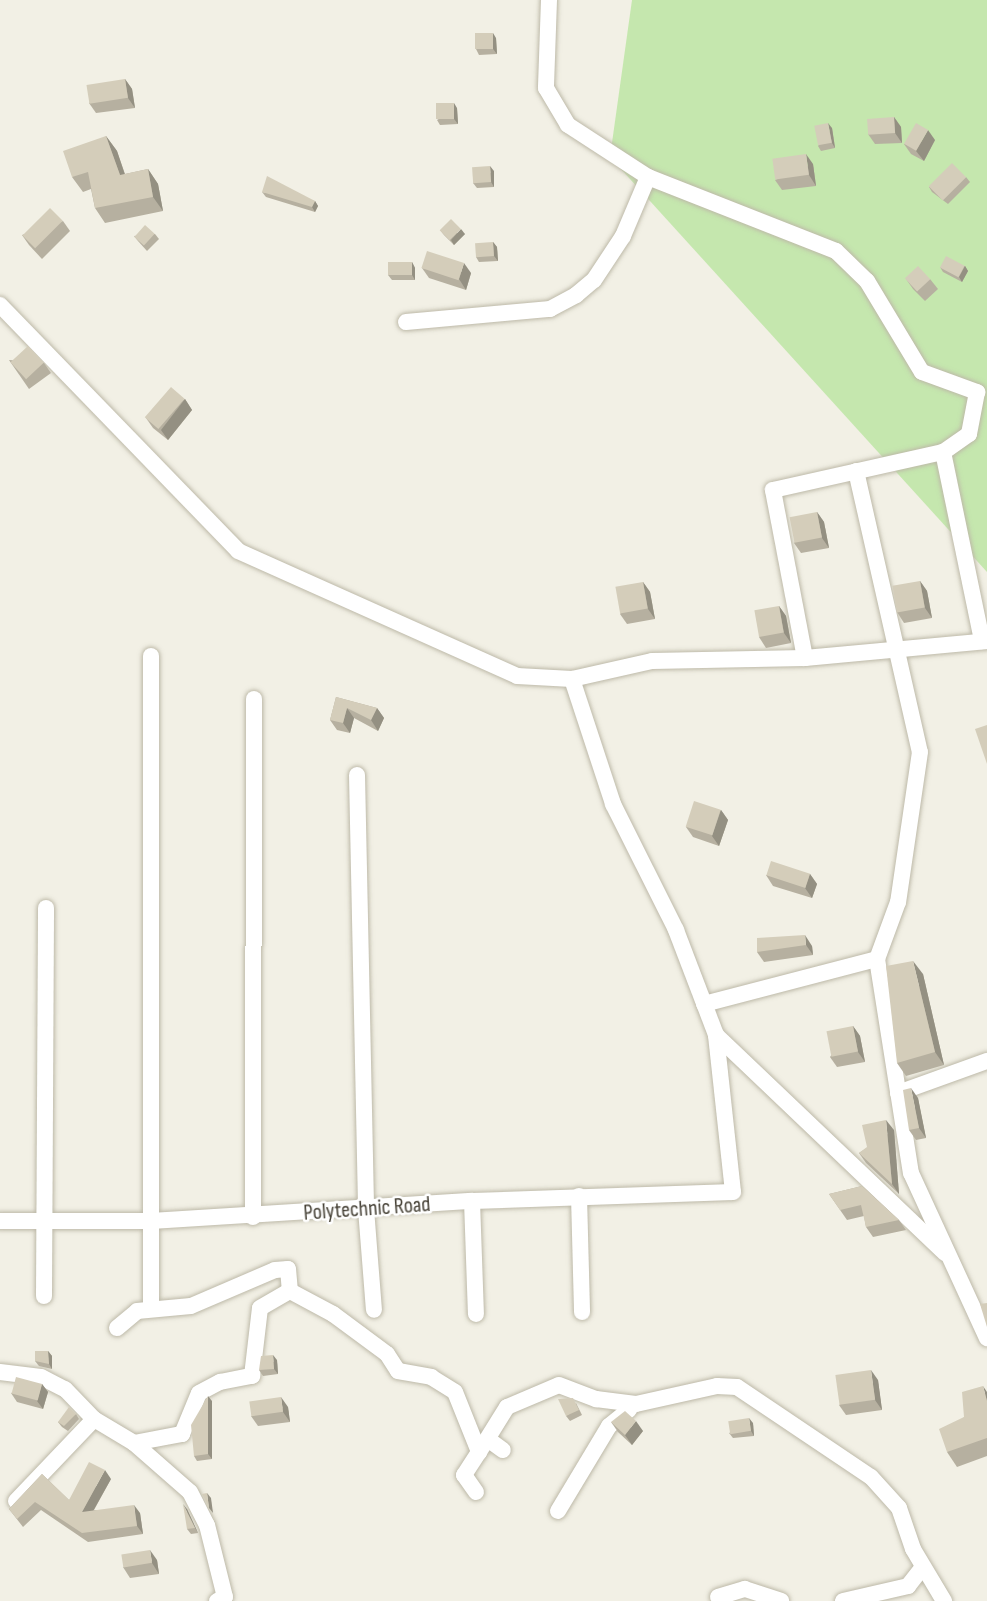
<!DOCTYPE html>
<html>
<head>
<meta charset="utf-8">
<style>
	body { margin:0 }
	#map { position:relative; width:987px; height:1601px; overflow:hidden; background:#f2f0e5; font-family:"Sofia Sans Condensed",sans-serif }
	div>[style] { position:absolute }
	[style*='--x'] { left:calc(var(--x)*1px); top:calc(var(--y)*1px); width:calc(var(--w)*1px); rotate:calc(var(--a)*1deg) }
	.green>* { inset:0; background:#c5e7ae }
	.roads { filter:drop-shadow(0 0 2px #bdb9a8) drop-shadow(0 0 2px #bdb9a8) }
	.minor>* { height:16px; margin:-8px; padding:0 8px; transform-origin:8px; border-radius:8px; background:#fff }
	.wall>* { inset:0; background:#b6b0a0 }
	.shaded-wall>* { inset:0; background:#949082 }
	.building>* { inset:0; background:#d4cdba; transform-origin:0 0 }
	span { translate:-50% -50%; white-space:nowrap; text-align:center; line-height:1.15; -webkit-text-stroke:5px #fff; paint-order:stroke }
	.street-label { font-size:22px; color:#454035 }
</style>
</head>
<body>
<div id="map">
	<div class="green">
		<div style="clip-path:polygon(632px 0,987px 0,987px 572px,610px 157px)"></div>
	</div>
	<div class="roads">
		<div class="minor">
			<div style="--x:549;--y:0;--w:88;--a:92"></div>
			<div style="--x:546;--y:88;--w:43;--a:59.3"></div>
			<div style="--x:568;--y:125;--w:95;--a:33"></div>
			<div style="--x:648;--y:177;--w:202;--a:21.5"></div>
			<div style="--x:836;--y:251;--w:43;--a:44.1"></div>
			<div style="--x:867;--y:281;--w:106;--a:58.9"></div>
			<div style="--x:922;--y:372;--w:59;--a:20"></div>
			<div style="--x:977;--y:392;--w:43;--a:100.8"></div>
			<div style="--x:969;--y:434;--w:32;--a:145"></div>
			<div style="--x:943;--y:452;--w:193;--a:78.3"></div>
			<div style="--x:0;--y:305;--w:342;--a:45.9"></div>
			<div style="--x:238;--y:551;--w:306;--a:24.1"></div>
			<div style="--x:517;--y:676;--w:55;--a:3.1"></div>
			<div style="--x:572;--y:679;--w:82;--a:-12.7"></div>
			<div style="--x:652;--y:661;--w:153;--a:-1.1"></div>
			<div style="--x:805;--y:658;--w:183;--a:-5.3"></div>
			<div style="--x:406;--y:322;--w:145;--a:-5.2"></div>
			<div style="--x:550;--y:309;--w:30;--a:-28"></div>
			<div style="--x:576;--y:295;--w:23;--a:-40"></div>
			<div style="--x:594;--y:280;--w:53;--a:-56.6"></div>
			<div style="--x:623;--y:236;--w:64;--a:-67"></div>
			<div style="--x:856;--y:471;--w:288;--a:77.2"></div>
			<div style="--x:920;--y:752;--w:152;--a:98.3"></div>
			<div style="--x:898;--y:902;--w:61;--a:110.2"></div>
			<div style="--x:805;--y:658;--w:171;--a:-100.8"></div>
			<div style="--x:773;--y:490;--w:174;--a:-12.6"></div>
			<div style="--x:572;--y:679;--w:132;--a:71.8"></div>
			<div style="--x:613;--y:804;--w:141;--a:63.4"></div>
			<div style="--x:676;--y:930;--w:112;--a:69.1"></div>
			<div style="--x:716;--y:1035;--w:316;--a:43.6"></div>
			<div style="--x:357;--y:775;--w:434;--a:88.8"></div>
			<div style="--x:366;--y:1209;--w:101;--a:85.5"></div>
			<div style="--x:704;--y:1004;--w:179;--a:-14.6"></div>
			<div style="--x:877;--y:959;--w:217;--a:81"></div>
			<div style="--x:911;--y:1173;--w:182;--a:65.3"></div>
			<div style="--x:898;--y:1093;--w:95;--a:-19.8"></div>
			<div style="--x:579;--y:1196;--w:116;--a:88.5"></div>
			<div style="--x:472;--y:1201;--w:113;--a:88"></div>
			<div style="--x:253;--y:1217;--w:518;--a:-89.89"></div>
			<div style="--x:0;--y:1221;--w:151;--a:0"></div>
			<div style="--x:151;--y:1221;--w:322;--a:-3.6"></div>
			<div style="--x:472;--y:1201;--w:261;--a:-2"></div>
			<div style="--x:733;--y:1192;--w:158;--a:-96.2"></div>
			<div style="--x:44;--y:1296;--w:388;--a:-89.7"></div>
			<div style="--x:151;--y:1304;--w:648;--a:-90"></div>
			<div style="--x:117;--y:1328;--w:26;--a:-40"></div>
			<div style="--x:137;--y:1311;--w:54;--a:-5.3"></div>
			<div style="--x:191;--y:1306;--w:91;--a:-23.2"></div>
			<div style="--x:275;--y:1270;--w:13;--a:-4"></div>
			<div style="--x:288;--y:1269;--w:22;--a:85"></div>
			<div style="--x:0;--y:1372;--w:41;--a:7"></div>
			<div style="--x:41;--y:1377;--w:27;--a:27"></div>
			<div style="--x:65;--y:1389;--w:42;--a:46"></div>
			<div style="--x:489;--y:1440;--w:17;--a:36"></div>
			<div style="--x:134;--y:1443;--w:49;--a:-10.6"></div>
			<div style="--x:182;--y:1434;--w:44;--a:-67.5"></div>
			<div style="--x:199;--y:1393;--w:24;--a:-28"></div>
			<div style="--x:220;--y:1382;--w:33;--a:-11"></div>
			<div style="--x:252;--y:1376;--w:68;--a:-83.3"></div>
			<div style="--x:260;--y:1308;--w:34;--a:-30"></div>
			<div style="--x:290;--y:1291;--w:49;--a:28.1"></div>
			<div style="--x:333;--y:1314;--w:67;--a:36.5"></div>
			<div style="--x:387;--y:1354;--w:20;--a:57"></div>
			<div style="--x:398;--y:1371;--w:34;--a:10"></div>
			<div style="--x:431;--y:1377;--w:28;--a:32"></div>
			<div style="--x:455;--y:1392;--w:65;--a:68.2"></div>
			<div style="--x:479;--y:1452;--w:53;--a:-58.1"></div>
			<div style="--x:507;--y:1407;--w:56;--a:-22.9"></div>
			<div style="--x:559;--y:1385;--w:40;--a:21"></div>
			<div style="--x:596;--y:1399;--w:40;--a:7.1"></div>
			<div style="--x:636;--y:1404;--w:83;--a:-12.5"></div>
			<div style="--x:717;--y:1386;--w:20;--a:3"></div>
			<div style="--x:737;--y:1387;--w:161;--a:33.9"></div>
			<div style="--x:871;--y:1477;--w:42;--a:47.9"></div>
			<div style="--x:899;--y:1508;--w:43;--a:71.1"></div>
			<div style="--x:913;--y:1549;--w:61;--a:59.2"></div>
			<div style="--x:476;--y:1492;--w:21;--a:-125"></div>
			<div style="--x:464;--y:1475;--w:27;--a:-57"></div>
			<div style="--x:16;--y:1501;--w:113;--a:-46.4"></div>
			<div style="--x:94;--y:1419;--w:47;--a:31"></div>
			<div style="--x:134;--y:1443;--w:74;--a:41.2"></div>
			<div style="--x:190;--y:1492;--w:37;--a:63"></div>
			<div style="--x:207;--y:1525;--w:74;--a:76"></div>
			<div style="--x:225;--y:1597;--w:9;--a:153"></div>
			<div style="--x:558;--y:1511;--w:99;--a:-59"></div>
			<div style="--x:609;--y:1426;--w:26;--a:-39"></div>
			<div style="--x:718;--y:1597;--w:28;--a:-17"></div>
			<div style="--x:745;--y:1589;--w:38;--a:18"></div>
			<div style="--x:843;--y:1601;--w:67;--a:-13"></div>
			<div style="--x:908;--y:1586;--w:24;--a:-52"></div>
		</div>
	</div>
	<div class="wall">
		<div style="clip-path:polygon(496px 38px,497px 54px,479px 55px,476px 49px)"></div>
		<div style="clip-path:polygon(125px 79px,132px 89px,135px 108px,96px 113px,89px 103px)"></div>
		<div style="clip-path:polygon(457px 108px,458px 124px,440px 125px,437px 120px)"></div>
		<div style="clip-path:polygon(894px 117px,901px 127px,902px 143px,875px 144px,868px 134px)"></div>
		<div style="clip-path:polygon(832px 128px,835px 148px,821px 151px,818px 146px)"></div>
		<div style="clip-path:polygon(106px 136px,117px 151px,125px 174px,148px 169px,158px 184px,163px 211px,105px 223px,95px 208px,91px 189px,83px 192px,72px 177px)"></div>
		<div style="clip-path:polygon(935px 140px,924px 161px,911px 154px,904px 144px)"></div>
		<div style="clip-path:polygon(813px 164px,816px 186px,782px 190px,775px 180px)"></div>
		<div style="clip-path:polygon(494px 171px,494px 187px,477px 188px,473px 183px)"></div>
		<div style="clip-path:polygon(966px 177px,970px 182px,948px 204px,932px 192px,929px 187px)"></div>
		<div style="clip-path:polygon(262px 192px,315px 201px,318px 206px,315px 212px,266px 197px)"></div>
		<div style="clip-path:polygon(63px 221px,70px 231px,42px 259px,29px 245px,22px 235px)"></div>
		<div style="clip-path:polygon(440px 230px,465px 234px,454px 245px,444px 235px)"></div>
		<div style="clip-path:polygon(155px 234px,159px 239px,147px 251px,138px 241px,134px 236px)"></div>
		<div style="clip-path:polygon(493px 242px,497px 247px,498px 261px,479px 262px,476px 257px)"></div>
		<div style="clip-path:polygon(412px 262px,415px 268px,415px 280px,392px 280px,388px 275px)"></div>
		<div style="clip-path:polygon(965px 266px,968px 271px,962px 282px,943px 272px,940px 267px)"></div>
		<div style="clip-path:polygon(422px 268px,471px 273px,466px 290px,429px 278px)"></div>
		<div style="clip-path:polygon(906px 279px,930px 279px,938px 289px,925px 301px,913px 289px)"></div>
		<div style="clip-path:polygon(9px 360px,44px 363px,51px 373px,29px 389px)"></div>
		<div style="clip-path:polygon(185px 399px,192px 410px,168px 440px,153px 428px,146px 418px)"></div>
		<div style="clip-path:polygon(817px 512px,824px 522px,829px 548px,801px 553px,794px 543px)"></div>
		<div style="clip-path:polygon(920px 581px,927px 591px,932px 618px,904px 623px,897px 612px)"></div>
		<div style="clip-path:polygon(643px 582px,650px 592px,655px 619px,627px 624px,620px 614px)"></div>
		<div style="clip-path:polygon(779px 606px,786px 616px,791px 643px,766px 648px,759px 637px)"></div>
		<div style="clip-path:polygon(336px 697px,377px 708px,384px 718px,378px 731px,354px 718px,350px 733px,337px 730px,330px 720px)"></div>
		<div style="clip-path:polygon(721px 810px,728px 820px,719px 846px,693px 837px,686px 827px)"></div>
		<div style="clip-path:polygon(810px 874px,817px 884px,812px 898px,773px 886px,766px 875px)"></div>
		<div style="clip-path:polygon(757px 938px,812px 946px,813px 955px,764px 962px,757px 952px)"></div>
		<div style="clip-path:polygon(923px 974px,944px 1065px,906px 1076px,897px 1063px)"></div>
		<div style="clip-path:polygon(853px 1026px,860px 1036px,865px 1062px,837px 1067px,830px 1057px)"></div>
		<div style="clip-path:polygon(918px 1098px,926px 1138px,916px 1140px,909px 1130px)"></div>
		<div style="clip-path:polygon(894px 1130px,899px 1194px,866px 1163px,859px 1153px)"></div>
		<div style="clip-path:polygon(862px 1186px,899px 1220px,906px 1230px,873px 1237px,866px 1227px,864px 1216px,847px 1220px,829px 1194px)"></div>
		<div style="clip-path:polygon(48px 1351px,52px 1356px,52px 1369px,39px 1366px,35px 1361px)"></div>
		<div style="clip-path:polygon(277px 1360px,278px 1374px,263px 1376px,259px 1370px)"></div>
		<div style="clip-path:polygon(878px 1380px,882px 1410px,846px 1415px,839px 1405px)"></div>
		<div style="clip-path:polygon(42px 1384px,48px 1392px,43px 1409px,17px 1402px,11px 1393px)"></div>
		<div style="clip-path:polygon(987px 1392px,987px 1456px,957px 1467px,947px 1452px,964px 1417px)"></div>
		<div style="clip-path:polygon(212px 1401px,212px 1459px,197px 1461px,194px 1456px)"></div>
		<div style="clip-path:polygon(576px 1403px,582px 1415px,570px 1421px,566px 1416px)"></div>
		<div style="clip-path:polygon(288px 1407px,290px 1422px,258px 1426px,251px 1416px)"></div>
		<div style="clip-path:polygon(76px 1414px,79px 1419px,68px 1431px,62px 1427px,58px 1422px)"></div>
		<div style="clip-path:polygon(611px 1422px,643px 1431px,632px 1445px,618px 1432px)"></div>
		<div style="clip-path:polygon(753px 1423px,754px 1436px,733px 1438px,729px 1433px)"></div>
		<div style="clip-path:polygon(42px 1474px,69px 1500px,111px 1479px,94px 1510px,140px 1513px,143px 1534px,88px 1542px,41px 1510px,23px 1527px,9px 1509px)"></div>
		<div style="clip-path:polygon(187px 1509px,198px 1533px,191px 1534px,187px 1529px)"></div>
		<div style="clip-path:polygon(157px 1560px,159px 1574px,130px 1578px,123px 1567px)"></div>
	</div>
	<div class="shaded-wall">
		<div style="clip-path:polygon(493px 33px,496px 38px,497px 54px,493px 49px)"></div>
		<div style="clip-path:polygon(125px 79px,132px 89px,135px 108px,128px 98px)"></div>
		<div style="clip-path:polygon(454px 103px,457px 108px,458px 124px,454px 119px)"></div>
		<div style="clip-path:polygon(894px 117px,901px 127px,902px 143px,895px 133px)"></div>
		<div style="clip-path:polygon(828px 123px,832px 128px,835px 148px,832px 143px)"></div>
		<div style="clip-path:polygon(928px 130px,935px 140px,924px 161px,916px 151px)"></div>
		<div style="clip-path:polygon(106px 136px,117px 151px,130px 190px,120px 175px)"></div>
		<div style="clip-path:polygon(806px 154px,813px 164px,816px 186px,809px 175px)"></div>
		<div style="clip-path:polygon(490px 166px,494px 171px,494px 187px,491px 182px)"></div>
		<div style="clip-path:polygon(148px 169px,158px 184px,163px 211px,153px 197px)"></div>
		<div style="clip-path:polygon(315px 201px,318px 206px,315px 212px,312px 207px)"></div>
		<div style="clip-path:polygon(461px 229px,465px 234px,454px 245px,451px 240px)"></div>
		<div style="clip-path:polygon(493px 242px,497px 247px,498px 261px,494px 256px)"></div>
		<div style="clip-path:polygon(412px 262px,415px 268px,415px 280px,412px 275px)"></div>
		<div style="clip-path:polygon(464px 263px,471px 273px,466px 290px,459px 279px)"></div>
		<div style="clip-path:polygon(965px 266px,968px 271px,962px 282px,959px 277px)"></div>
		<div style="clip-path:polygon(185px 399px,192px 410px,168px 440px,161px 430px)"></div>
		<div style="clip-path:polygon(817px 512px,824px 522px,829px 548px,822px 538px)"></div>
		<div style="clip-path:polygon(920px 581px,927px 591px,932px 618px,925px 608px)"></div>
		<div style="clip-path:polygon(643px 582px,650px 592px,655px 619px,648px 609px)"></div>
		<div style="clip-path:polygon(779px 606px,786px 616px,791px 643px,784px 633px)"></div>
		<div style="clip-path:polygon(347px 708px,354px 718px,350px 733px,343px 723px)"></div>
		<div style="clip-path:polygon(377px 708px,384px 718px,378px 731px,371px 720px)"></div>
		<div style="clip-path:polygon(721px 810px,728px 820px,719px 846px,712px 836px)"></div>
		<div style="clip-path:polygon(810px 874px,817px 884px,812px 898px,805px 888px)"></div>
		<div style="clip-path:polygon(805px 935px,812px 946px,813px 955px,806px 945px)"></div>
		<div style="clip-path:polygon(913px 961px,923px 974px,944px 1065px,935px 1052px)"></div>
		<div style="clip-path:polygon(853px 1026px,860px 1036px,865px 1062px,858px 1052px)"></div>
		<div style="clip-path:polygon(911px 1088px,918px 1098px,926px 1138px,919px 1128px)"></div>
		<div style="clip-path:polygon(886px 1120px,894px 1130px,899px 1194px,892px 1184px)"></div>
		<div style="clip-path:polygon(48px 1351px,52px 1356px,52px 1369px,49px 1364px)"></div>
		<div style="clip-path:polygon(273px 1355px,277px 1360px,278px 1374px,274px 1369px)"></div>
		<div style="clip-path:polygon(871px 1370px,878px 1380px,882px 1410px,875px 1400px)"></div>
		<div style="clip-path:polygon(42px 1384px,48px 1392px,43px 1409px,37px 1401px)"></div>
		<div style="clip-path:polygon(983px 1386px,987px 1392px,987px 1401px)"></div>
		<div style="clip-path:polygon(208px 1396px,212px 1401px,212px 1459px,208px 1454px)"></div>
		<div style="clip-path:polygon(281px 1397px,288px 1407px,290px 1422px,283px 1412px)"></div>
		<div style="clip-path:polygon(749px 1418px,753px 1423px,754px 1436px,751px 1431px)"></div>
		<div style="clip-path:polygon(636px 1421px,643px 1431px,632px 1445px,625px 1435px)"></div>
		<div style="clip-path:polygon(105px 1470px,111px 1479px,88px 1520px,82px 1512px)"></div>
		<div style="clip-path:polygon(207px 1493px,211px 1498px,213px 1513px,209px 1508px)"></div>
		<div style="clip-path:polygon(183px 1504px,187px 1509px,198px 1533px,195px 1528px)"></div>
		<div style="clip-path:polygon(134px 1505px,140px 1513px,143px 1534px,137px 1526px)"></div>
		<div style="clip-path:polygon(150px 1550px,157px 1560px,159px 1574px,152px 1563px)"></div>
	</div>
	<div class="building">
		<div style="left:493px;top:33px;width:16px;height:18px;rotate:90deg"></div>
		<div style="left:125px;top:79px;width:19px;height:39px;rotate:81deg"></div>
		<div style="left:454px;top:103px;width:16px;height:18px;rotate:90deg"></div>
		<div style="left:894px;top:117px;width:16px;height:27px;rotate:86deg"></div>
		<div style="left:828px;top:123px;width:20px;height:14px;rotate:79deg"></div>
		<div style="left:916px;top:123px;width:14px;height:24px;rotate:30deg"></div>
		<div style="clip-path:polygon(106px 136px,120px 175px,148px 169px,153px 197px,95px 208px,88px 172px,72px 177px,63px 151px)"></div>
		<div style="left:806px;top:154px;width:21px;height:34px;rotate:82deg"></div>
		<div style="left:952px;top:163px;width:20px;height:33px;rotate:45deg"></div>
		<div style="left:490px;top:166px;width:16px;height:18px;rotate:86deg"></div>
		<div style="clip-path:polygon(267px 176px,315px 201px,312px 207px,262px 192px)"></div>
		<div style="left:50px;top:208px;width:18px;height:39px;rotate:45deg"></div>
		<div style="left:451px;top:219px;width:14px;height:16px;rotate:45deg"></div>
		<div style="left:145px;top:225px;width:13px;height:16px;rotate:42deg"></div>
		<div style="left:493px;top:242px;width:14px;height:18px;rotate:86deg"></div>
		<div style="left:427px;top:251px;width:39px;height:18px;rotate:18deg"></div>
		<div style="left:946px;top:256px;width:21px;height:13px;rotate:28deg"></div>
		<div style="left:388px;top:262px;width:24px;height:13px"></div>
		<div style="left:918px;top:266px;width:18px;height:18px;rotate:47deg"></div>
		<div style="left:28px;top:346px;width:23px;height:24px;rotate:47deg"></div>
		<div style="left:171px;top:387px;width:18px;height:40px;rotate:41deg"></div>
		<div style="left:817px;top:512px;width:26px;height:28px;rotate:79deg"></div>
		<div style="left:920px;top:581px;width:27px;height:28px;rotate:80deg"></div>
		<div style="left:643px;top:582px;width:27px;height:28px;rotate:80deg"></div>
		<div style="left:779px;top:606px;width:27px;height:25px;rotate:80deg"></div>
		<div style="clip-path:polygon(336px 697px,377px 708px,371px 720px,347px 708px,343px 723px,330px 720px)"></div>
		<div style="clip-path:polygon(987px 725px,987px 764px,975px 729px)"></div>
		<div style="left:694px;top:801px;width:28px;height:27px;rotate:18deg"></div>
		<div style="left:771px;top:861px;width:41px;height:15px;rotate:18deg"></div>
		<div style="clip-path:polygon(805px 935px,806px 945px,757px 952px,757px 938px)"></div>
		<div style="clip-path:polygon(913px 961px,935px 1052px,897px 1063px,886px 966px)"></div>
		<div style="left:853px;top:1026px;width:26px;height:27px;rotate:79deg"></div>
		<div style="clip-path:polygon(911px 1088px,919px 1128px,909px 1130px,903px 1090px)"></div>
		<div style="clip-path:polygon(886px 1120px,892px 1184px,859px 1153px,867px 1147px,862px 1125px)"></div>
		<div style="clip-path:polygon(862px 1186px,899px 1220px,866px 1227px,861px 1205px,840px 1210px,829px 1194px)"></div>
		<div style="clip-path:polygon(987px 1303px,987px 1327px,980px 1304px)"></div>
		<div style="clip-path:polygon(35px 1351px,48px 1351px,49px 1364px,35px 1361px)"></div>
		<div style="clip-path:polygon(273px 1355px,274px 1369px,259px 1370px,261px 1356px)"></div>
		<div style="left:871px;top:1370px;width:30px;height:36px;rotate:82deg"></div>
		<div style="left:16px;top:1377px;width:27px;height:17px;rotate:15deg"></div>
		<div style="clip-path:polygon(983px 1386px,987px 1401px,987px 1438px,947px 1452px,939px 1429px,964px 1417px,962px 1392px)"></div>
		<div style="clip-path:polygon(208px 1396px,208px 1454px,194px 1456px,191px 1425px)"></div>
		<div style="left:281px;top:1397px;width:15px;height:32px;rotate:82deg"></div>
		<div style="clip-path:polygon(573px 1398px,579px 1410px,566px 1416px,558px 1399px)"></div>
		<div style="clip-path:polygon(69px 1407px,76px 1414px,64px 1426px,58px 1422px)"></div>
		<div style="clip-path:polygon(625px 1411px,636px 1421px,625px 1435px,611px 1422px)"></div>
		<div style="left:749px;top:1418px;width:13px;height:21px;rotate:81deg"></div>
		<div style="clip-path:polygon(89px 1462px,105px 1470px,82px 1512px,134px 1505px,137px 1526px,82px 1533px,35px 1502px,17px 1519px,9px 1509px,42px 1474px,69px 1500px)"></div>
		<div style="clip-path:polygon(207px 1493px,209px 1508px,202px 1494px)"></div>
		<div style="clip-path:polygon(183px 1504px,195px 1528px,187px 1529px)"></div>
		<div style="left:150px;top:1550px;width:13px;height:29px;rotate:81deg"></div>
	</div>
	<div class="street-label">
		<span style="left:367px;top:1209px;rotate:-4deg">Polytechnic Road</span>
	</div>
</div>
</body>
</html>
